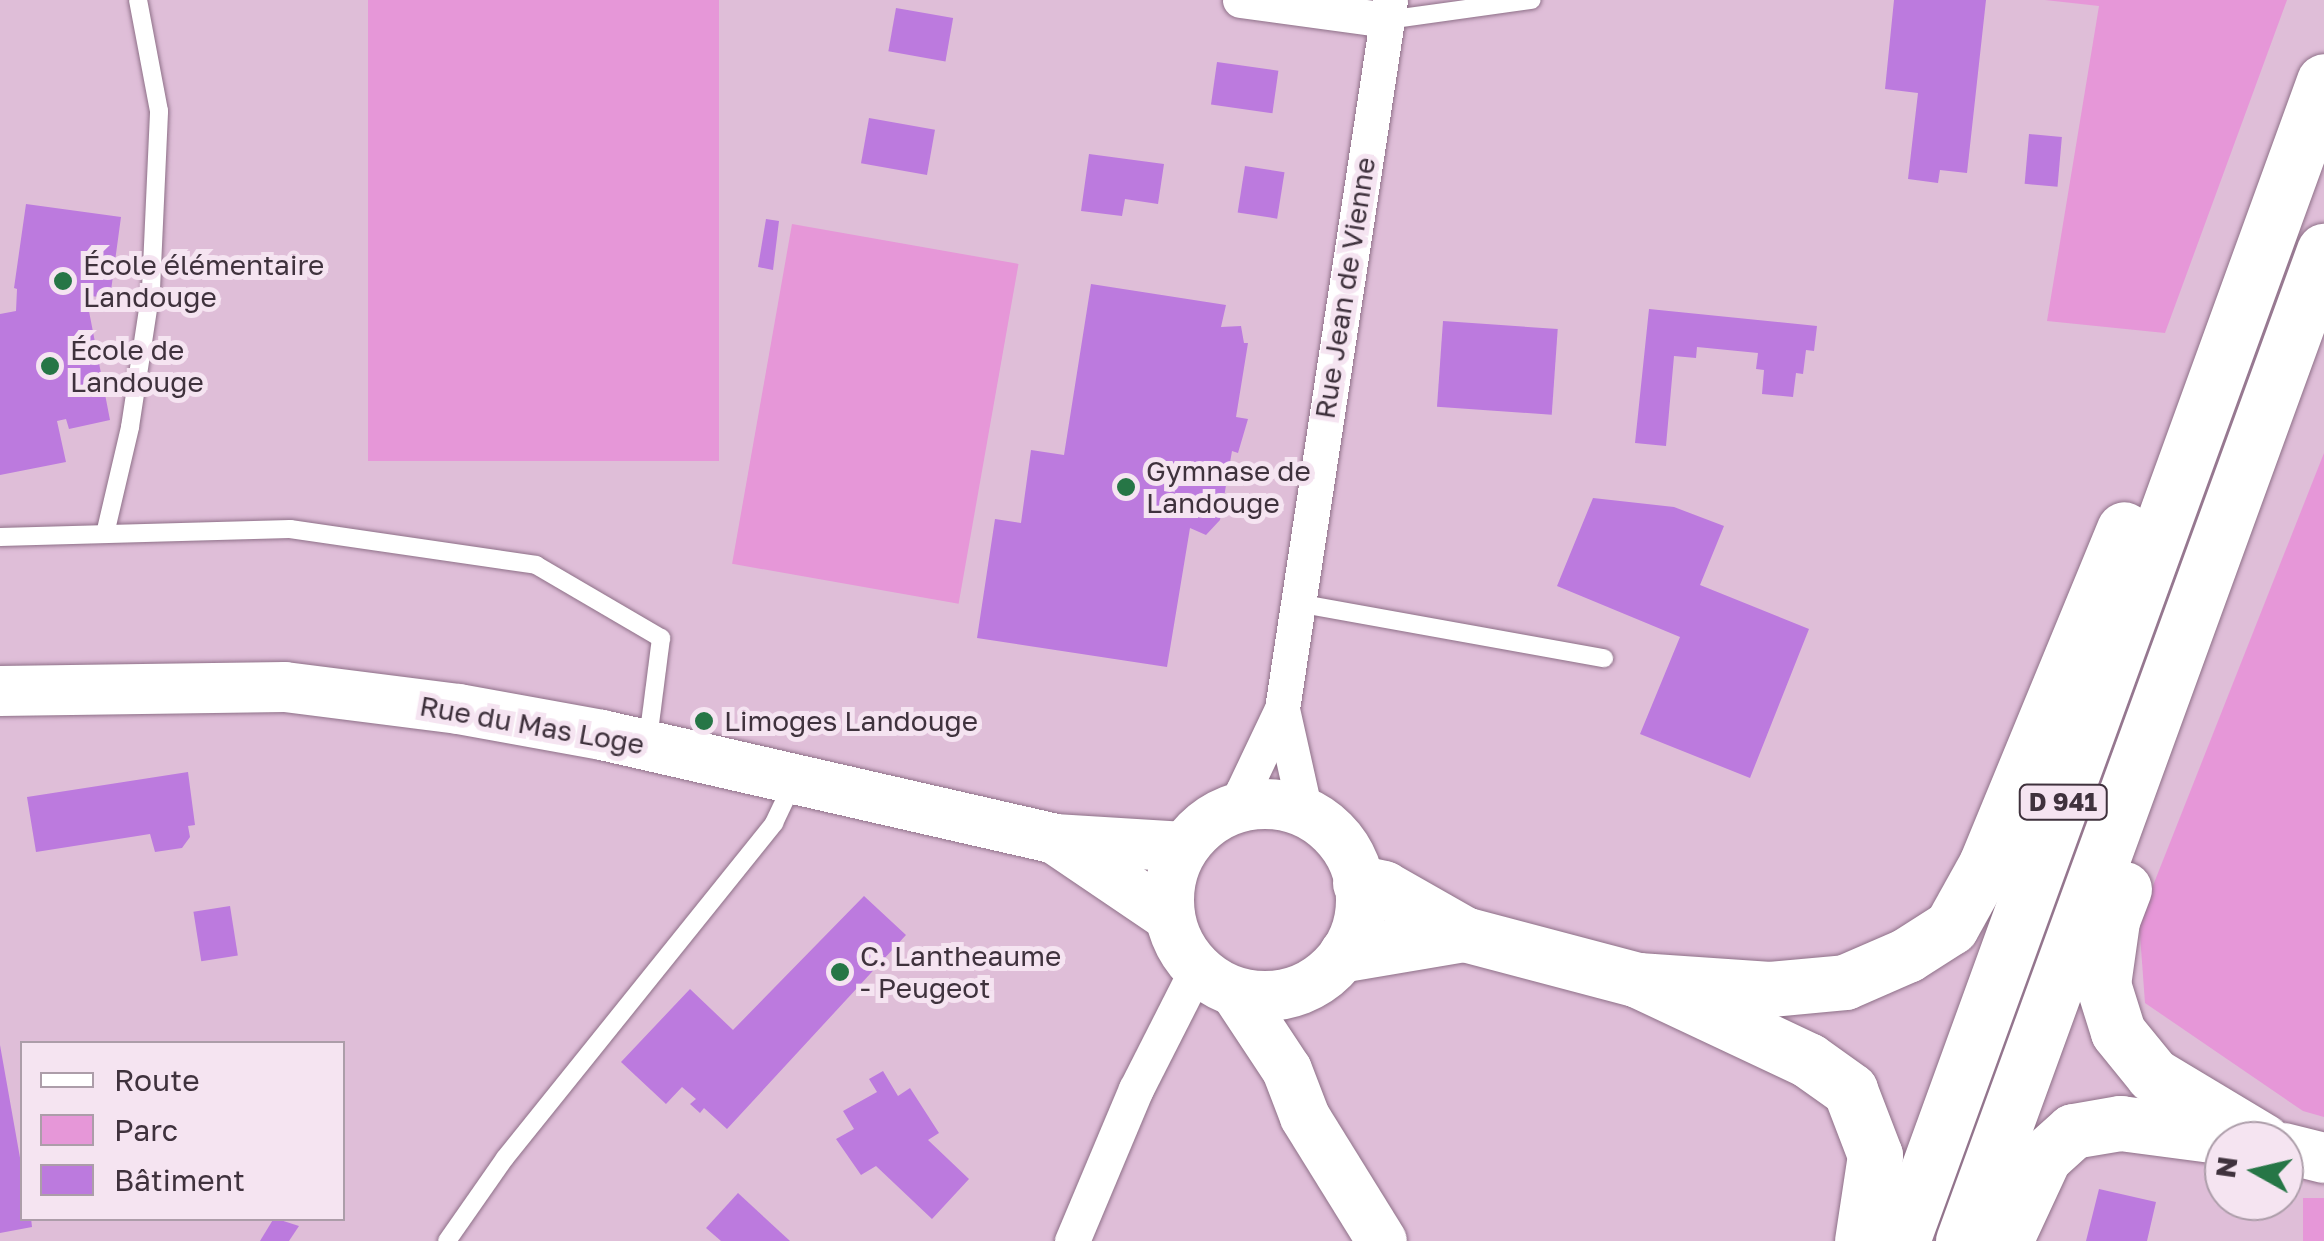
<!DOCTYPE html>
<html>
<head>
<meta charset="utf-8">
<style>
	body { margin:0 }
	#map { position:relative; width:2324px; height:1241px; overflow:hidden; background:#dfbed8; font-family:"Golos Text",sans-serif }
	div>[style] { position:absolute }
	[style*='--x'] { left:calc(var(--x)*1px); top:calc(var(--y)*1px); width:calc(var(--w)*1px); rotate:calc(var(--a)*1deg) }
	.green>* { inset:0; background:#e697d8; transform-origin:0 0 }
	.building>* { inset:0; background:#bc7ade; transform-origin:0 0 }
	.roads { filter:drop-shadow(0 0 2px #8e7088) drop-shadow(0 0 2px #8e7088) }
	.service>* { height:18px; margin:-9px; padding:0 9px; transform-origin:9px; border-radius:9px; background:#fff }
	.minor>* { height:35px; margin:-17.5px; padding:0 17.5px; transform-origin:17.5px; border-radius:17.5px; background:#fff }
	.secondary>* { height:50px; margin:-25px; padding:0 25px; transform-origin:25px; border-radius:25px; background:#fff }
	.secondary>.ring { margin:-25px; padding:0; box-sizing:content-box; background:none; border:50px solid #fff; border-radius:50% }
	.trunk>* { height:55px; margin:-27.5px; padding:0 27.5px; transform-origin:27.5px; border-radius:27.5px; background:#fff }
	.dots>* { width:28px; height:28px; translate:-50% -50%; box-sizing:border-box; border:5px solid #f5e4f1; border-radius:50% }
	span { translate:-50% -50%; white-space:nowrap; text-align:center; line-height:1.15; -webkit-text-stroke:10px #f5e4f1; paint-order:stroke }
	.shield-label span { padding:2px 8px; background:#f5e4f1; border:2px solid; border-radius:8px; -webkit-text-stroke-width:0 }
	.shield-label { font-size:25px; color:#3f323d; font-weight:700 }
	.poi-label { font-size:28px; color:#3f323d }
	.left { translate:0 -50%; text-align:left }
	.street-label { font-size:28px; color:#3f323d }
	.legend { position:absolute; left:20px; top:1041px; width:325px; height:180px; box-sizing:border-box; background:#f5e4f1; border:2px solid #ac9da9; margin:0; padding:12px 18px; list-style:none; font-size:30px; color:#3f323d }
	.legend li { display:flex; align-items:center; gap:20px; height:50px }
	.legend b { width:50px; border:2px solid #ac9da9 }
	.north { position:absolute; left:2204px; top:1121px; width:100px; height:100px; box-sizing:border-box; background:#f5e4f1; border:2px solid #ac9da9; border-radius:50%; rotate:278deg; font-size:28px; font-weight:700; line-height:40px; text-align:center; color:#3f323d }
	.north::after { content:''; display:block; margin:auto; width:35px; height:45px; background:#267646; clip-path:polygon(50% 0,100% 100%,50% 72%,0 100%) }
</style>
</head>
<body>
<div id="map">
	<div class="green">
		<div style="left:368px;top:0;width:351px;height:461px"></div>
		<div style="clip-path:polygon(2045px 0,2287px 0,2165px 333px,2047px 321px,2099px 6px)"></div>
		<div style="left:792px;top:224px;width:230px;height:345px;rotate:10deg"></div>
		<div style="clip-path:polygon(2324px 453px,2324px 1117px,2303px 1111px,2145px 1003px,2139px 921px)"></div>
		<div style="left:2324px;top:1198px;width:43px;height:21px;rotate:90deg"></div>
	</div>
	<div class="building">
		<div style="clip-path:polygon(1894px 0,1986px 0,1967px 173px,1940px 170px,1938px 183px,1908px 179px,1918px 93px,1885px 89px)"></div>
		<div style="left:896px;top:8px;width:58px;height:44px;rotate:10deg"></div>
		<div style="left:1217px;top:62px;width:62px;height:43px;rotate:8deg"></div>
		<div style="left:869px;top:118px;width:67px;height:46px;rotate:10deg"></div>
		<div style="left:2029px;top:134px;width:33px;height:50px;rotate:5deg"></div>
		<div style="clip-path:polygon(1089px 154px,1164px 164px,1158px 204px,1125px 199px,1122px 216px,1081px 211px)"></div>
		<div style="left:1245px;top:166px;width:40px;height:47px;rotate:9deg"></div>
		<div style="clip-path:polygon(26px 204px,121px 217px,110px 298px,90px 296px,88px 306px,110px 420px,69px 429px,66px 419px,57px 421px,66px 462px,0 475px,0 314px,16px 311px,17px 289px,14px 288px)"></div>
		<div style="clip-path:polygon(766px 219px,779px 221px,773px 270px,758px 267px)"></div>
		<div style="clip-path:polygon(1091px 284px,1226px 305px,1221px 327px,1241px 326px,1244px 343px,1248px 343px,1236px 417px,1248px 419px,1238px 453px,1232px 451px,1220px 520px,1206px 535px,1190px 528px,1167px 667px,977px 638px,995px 519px,1021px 523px,1031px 450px,1064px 455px)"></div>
		<div style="clip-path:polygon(1649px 309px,1817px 326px,1814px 351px,1806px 350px,1803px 374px,1796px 373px,1793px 397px,1762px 394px,1764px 370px,1756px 369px,1758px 353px,1697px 347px,1696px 358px,1674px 356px,1666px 446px,1635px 443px)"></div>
		<div style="left:1443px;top:321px;width:115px;height:86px;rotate:4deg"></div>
		<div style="clip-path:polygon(1593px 498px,1674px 507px,1724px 526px,1700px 585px,1809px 629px,1750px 778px,1640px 734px,1680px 637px,1557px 586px)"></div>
		<div style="clip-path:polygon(188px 772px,195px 825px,188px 826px,190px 837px,182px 848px,155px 852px,150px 834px,36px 852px,27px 797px)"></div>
		<div style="clip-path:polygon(864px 896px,906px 935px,727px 1129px,704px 1108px,700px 1113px,690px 1104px,696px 1099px,682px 1087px,666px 1104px,621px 1062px,690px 989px,733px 1030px)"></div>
		<div style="left:230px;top:906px;width:50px;height:37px;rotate:81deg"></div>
		<div style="clip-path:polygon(0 1045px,22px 1169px,22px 1218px,31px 1218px,32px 1227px,0 1233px)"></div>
		<div style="clip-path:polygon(883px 1071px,898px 1096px,910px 1088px,939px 1133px,928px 1140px,969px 1179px,932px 1219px,876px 1166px,861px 1175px,836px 1139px,854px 1129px,843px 1111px,877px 1092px,869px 1079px)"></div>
		<div style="clip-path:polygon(2099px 1189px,2156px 1202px,2147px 1241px,2086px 1241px)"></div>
		<div style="clip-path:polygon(738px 1193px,790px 1241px,721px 1241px,706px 1228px)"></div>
		<div style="clip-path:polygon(274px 1218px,299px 1226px,289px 1241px,260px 1241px)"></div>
	</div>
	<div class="roads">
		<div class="service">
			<div style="--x:1387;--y:20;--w:146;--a:-7.9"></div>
			<div style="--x:105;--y:534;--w:110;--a:-76.8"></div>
			<div style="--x:130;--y:427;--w:140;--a:-81.3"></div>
			<div style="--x:151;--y:289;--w:178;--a:-87.4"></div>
			<div style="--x:159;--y:111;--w:113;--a:-100.7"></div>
			<div style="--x:0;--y:537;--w:290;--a:-1.6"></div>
			<div style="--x:290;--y:529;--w:249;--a:8.3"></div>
			<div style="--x:536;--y:565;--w:145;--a:30.3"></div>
			<div style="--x:661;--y:638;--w:103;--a:97.3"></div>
			<div style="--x:1297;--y:603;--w:312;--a:10.2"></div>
			<div style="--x:447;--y:1241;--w:101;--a:-55.1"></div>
			<div style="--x:505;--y:1158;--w:430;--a:-51.2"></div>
			<div style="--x:774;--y:823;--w:44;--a:-64.6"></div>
		</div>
		<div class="minor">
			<div style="--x:1240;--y:0;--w:148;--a:7.7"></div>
			<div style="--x:1282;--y:709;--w:106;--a:77.4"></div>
			<div style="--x:1243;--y:806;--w:15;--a:-90"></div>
			<div style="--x:1243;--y:791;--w:91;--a:-64.6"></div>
			<div style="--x:1282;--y:709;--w:717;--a:-81.34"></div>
			<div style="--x:1072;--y:1241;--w:165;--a:-67.2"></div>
			<div style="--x:1136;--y:1089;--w:135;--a:-63.1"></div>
		</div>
		<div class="secondary">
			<div style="--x:0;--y:691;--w:285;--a:-0.8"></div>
			<div style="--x:285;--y:687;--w:175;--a:7.2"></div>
			<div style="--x:459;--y:709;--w:145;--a:10.3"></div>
			<div style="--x:602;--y:735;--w:465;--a:12.9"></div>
			<div style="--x:1055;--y:839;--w:129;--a:3.5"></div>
			<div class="ring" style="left:1169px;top:804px;width:142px;height:142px"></div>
			<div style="--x:1055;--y:839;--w:139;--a:34.1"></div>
			<div style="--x:1236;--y:993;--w:92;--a:56.5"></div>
			<div style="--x:1287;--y:1070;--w:50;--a:69"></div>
			<div style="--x:1305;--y:1117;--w:146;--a:58.2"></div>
			<div style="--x:2284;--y:1148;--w:41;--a:14"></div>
		</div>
		<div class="trunk">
			<div style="--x:1360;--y:883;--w:24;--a:12"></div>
			<div style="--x:1383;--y:888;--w:93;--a:29.6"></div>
			<div style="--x:1464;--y:934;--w:180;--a:14.8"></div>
			<div style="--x:1638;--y:980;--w:188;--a:25.2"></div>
			<div style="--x:1808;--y:1060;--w:52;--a:35.5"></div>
			<div style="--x:1850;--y:1090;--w:70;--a:69"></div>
			<div style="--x:1875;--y:1155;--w:87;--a:98.6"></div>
			<div style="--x:2124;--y:889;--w:34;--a:111"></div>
			<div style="--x:2112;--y:921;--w:64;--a:98.1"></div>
			<div style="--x:2103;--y:984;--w:50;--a:72.6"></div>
			<div style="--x:2118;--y:1032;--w:55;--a:50.9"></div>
			<div style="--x:2153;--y:1075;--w:128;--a:31"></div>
			<div style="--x:1346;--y:954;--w:120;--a:-9.6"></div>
			<div style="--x:1638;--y:980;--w:132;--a:3.9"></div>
			<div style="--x:1770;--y:989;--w:75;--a:-5.3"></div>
			<div style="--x:1845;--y:982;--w:68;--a:-23.5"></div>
			<div style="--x:1907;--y:955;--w:52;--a:-32.5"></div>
			<div style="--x:1951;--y:927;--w:72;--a:-60.9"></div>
			<div style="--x:1986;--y:864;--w:362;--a:-67.6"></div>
			<div style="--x:1902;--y:1241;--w:1234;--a:-70.01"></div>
			<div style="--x:1963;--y:1241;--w:1054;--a:-69.97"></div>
			<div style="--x:2005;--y:1241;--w:93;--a:-65.1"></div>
			<div style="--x:2044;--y:1157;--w:39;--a:-42"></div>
			<div style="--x:2073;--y:1131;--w:48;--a:-9.7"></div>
			<div style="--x:2120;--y:1123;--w:123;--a:7.5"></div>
		</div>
	</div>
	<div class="dots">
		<div style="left:63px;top:281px;background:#267646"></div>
		<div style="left:50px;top:366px;background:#267646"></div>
		<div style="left:1126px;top:487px;background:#267646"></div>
		<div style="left:704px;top:721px;background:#267646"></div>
		<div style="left:840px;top:972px;background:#267646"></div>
	</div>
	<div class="shield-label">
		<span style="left:2063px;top:802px">D 941</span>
	</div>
	<div class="poi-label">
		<span class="left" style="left:83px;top:281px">École élémentaire<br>Landouge</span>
		<span class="left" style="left:70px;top:366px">École de<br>Landouge</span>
		<span class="left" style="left:1146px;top:487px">Gymnase de<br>Landouge</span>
		<span class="left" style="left:724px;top:721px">Limoges Landouge</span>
		<span class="left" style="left:860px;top:972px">C. Lantheaume<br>- Peugeot</span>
	</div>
	<div class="street-label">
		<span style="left:1345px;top:288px;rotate:-81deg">Rue Jean de Vienne</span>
		<span style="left:532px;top:725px;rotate:10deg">Rue du Mas Loge</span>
	</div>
	<ul class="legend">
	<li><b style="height:12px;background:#fff"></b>Route</li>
	<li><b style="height:28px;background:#e697d8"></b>Parc</li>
	<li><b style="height:28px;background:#bc7ade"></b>Bâtiment</li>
	</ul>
	<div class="north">N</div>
</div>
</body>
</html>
